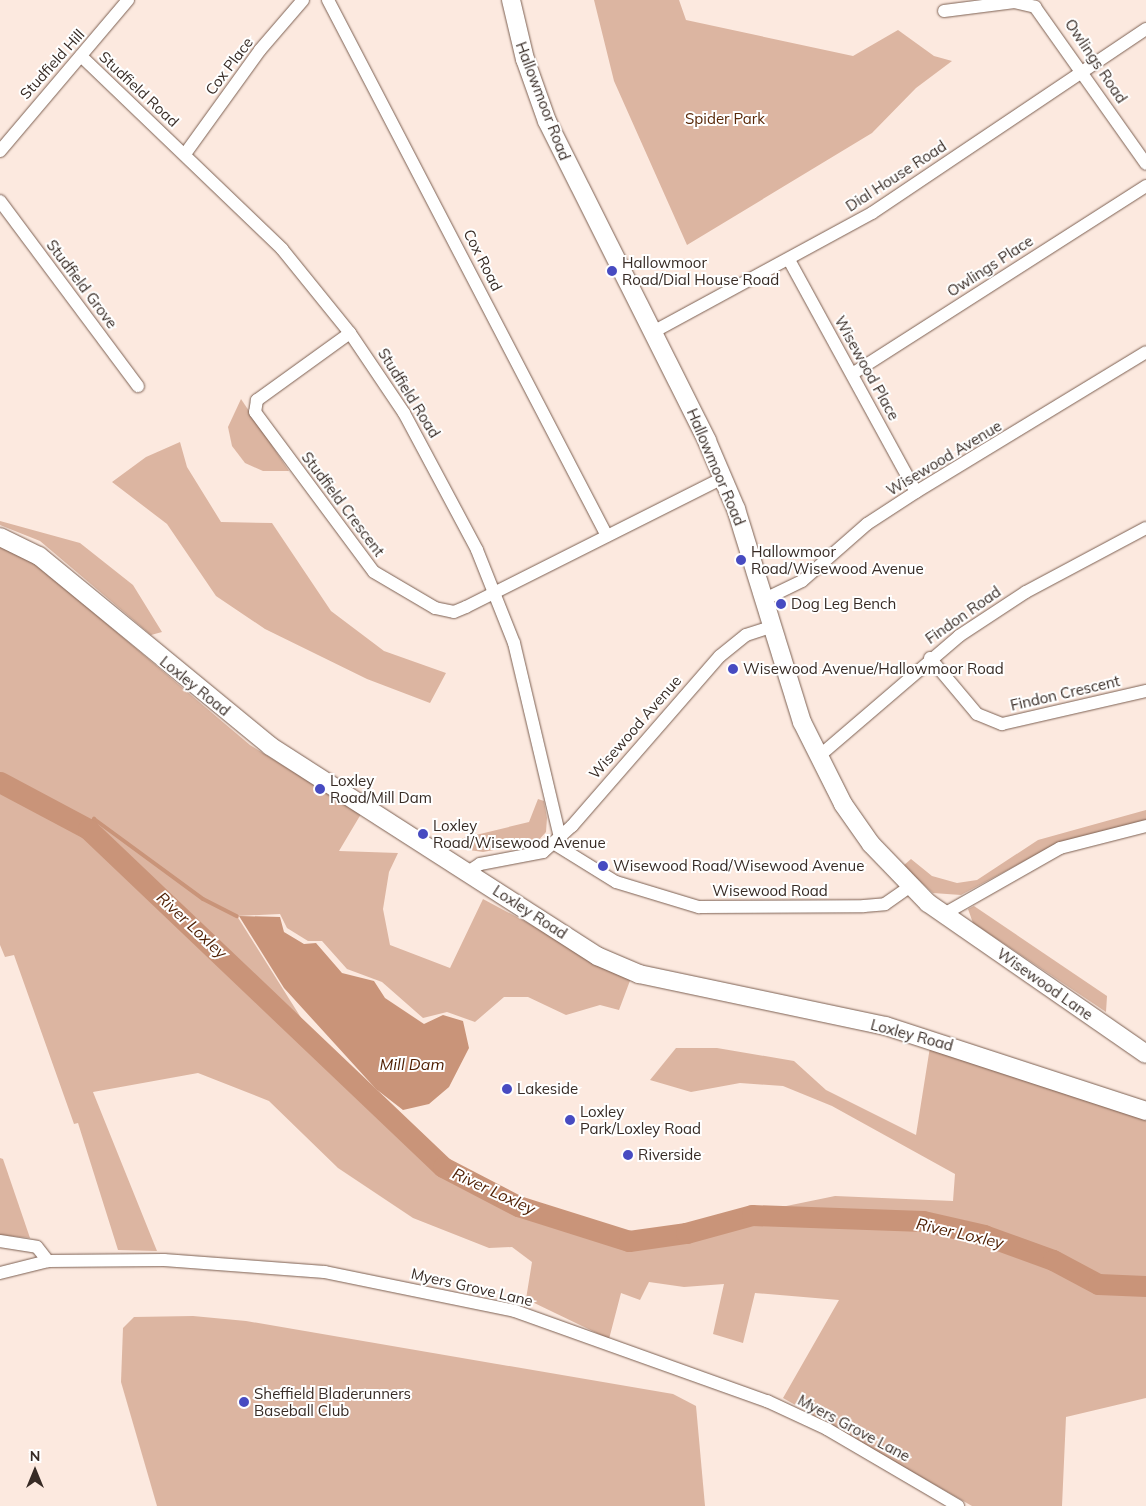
<!DOCTYPE html>
<html>
<head>
<meta charset="utf-8">
<style>
	body { margin:0 }
	#map { position:relative; width:1146px; height:1506px; overflow:hidden; background:#fce9df; font-family:Mulish,sans-serif }
	div>[style] { position:absolute }
	[style*='--x'] { left:calc(var(--x)*1px); top:calc(var(--y)*1px); width:calc(var(--w)*1px); rotate:calc(var(--a)*1deg) }
	.green>* { inset:0; background:#dcb5a1 }
	.water>* { inset:0; background:#c99479 }
	.stream>* { height:4px; margin:-2px; padding:0 2px; transform-origin:2px; border-radius:2px; background:#c99479 }
	.river>* { height:21px; margin:-10.5px; padding:0 10.5px; transform-origin:10.5px; border-radius:10.5px; background:#c99479 }
	.roads { filter:drop-shadow(0 0 1px #7c6052) drop-shadow(0 0 1px #7c6052) }
	.street>* { height:12px; margin:-6px; padding:0 6px; transform-origin:6px; border-radius:6px; background:#fff }
	.secondary>* { height:18px; margin:-9px; padding:0 9px; transform-origin:9px; border-radius:9px; background:#fff }
	.dots>* { width:14px; height:14px; translate:-50% -50%; box-sizing:border-box; border:2px solid #fff; border-radius:50% }
	span { translate:-50% -50%; white-space:nowrap; text-align:center; line-height:1.15; -webkit-text-stroke:4px #fff; paint-order:stroke }
	.street-label { font-size:15px; color:#372b25 }
	.park-label { font-size:15px; color:#592808 }
	.poi-label { font-size:15px; color:#372b25 }
	.left { translate:0 -50%; text-align:left }
	.water-label { font-size:16px; color:#4d1d00; font-style:italic }
	.north { position:absolute; left:10px; top:1446px; width:50px; height:50px; -webkit-text-stroke:4px #fff; paint-order:stroke; rotate:0deg; font-size:14px; font-weight:700; line-height:20px; text-align:center; color:#372b25 }
	.north::after { content:''; display:block; margin:auto; width:18px; height:22px; background:#372b25; clip-path:polygon(50% 0,100% 100%,50% 72%,0 100%) }
</style>
</head>
<body>
<div id="map">
	<div class="green">
		<div style="clip-path:polygon(594px 0,679px 0,686px 20px,853px 56px,898px 30px,934px 56px,952px 61px,916px 88px,872px 133px,687px 245px,614px 81px)"></div>
		<div style="clip-path:polygon(241px 399px,289px 471px,263px 471px,245px 463px,232px 446px,228px 427px)"></div>
		<div style="clip-path:polygon(180px 442px,187px 467px,221px 522px,272px 523px,331px 611px,384px 651px,446px 673px,430px 703px,367px 679px,265px 629px,216px 596px,167px 524px,112px 482px,146px 457px)"></div>
		<div style="clip-path:polygon(0 521px,80px 543px,133px 585px,162px 632px,151px 635px,40px 541px,0 525px)"></div>
		<div style="clip-path:polygon(0 545px,34px 562px,250px 745px,361px 814px,339px 851px,398px 853px,389px 872px,383px 909px,390px 945px,450px 968px,483px 899px,631px 978px,619px 1010px,600px 1005px,566px 1015px,528px 997px,504px 997px,475px 1022px,447px 1012px,423px 1018px,382px 982px,347px 969px,322px 941px,308px 941px,287px 928px,280px 914px,237px 916px,310px 1032px,385px 1107px,422px 1133px,440px 1162px,525px 1208px,568px 1224px,679px 1236px,721px 1227px,757px 1212px,835px 1196px,953px 1201px,955px 1174px,832px 1106px,783px 1086px,740px 1083px,691px 1092px,650px 1080px,676px 1048px,717px 1048px,794px 1061px,826px 1090px,916px 1135px,930px 1047px,1146px 1117px,1146px 1398px,1066px 1417px,1062px 1506px,972px 1506px,783px 1398px,839px 1300px,755px 1293px,743px 1343px,713px 1334px,724px 1284px,684px 1287px,649px 1282px,640px 1300px,621px 1293px,609px 1339px,526px 1299px,532px 1262px,512px 1247px,489px 1248px,413px 1218px,338px 1168px,269px 1101px,198px 1073px,93px 1092px,157px 1251px,118px 1250px,78px 1123px,74px 1124px,14px 955px,5px 957px,0 945px)"></div>
		<div style="clip-path:polygon(538px 799px,544px 801px,547px 818px,546px 832px,537px 842px,483px 852px,455px 848px,451px 841px,529px 822px)"></div>
		<div style="clip-path:polygon(1146px 810px,1146px 821px,1056px 844px,961px 895px,933px 893px,903px 866px,911px 859px,932px 876px,957px 883px,977px 880px,1038px 840px)"></div>
		<div style="clip-path:polygon(974px 906px,1107px 996px,1106px 1012px,973px 923px,968px 909px)"></div>
		<div style="clip-path:polygon(0 1158px,3px 1159px,30px 1238px,0 1235px)"></div>
		<div style="clip-path:polygon(193px 1316px,246px 1321px,673px 1394px,696px 1406px,705px 1506px,157px 1506px,121px 1382px,123px 1328px,134px 1317px)"></div>
	</div>
	<div class="water">
		<div style="clip-path:polygon(239px 916px,280px 917px,284px 932px,304px 944px,316px 943px,342px 973px,374px 981px,385px 998px,424px 1024px,443px 1015px,463px 1021px,469px 1048px,449px 1087px,429px 1104px,403px 1110px,376px 1089px,284px 988px)"></div>
	</div>
	<div class="stream">
		<div style="--x:88;--y:829;--w:12;--a:-59"></div>
		<div style="--x:94;--y:819;--w:135;--a:36.3"></div>
		<div style="--x:203;--y:899;--w:38;--a:27"></div>
		<div style="--x:393;--y:1121;--w:9;--a:-49"></div>
	</div>
	<div class="river">
		<div style="--x:0;--y:782;--w:100;--a:28.1"></div>
		<div style="--x:88;--y:829;--w:490;--a:43.6"></div>
		<div style="--x:443;--y:1167;--w:85;--a:27.5"></div>
		<div style="--x:518;--y:1206;--w:116;--a:17.5"></div>
		<div style="--x:629;--y:1241;--w:58;--a:-8"></div>
		<div style="--x:686;--y:1233;--w:68;--a:-15.3"></div>
		<div style="--x:752;--y:1215;--w:171;--a:2"></div>
		<div style="--x:923;--y:1221;--w:63;--a:12.9"></div>
		<div style="--x:984;--y:1235;--w:73;--a:19.9"></div>
		<div style="--x:1053;--y:1260;--w:51;--a:28.1"></div>
		<div style="--x:1098;--y:1284;--w:48;--a:2.4"></div>
	</div>
	<div class="roads">
		<div class="street">
			<div style="--x:328;--y:0;--w:604;--a:62.5"></div>
			<div style="--x:944;--y:11;--w:71;--a:-7.3"></div>
			<div style="--x:1014;--y:2;--w:22;--a:13"></div>
			<div style="--x:1035;--y:7;--w:192;--a:54.7"></div>
			<div style="--x:81;--y:56;--w:279;--a:43.8"></div>
			<div style="--x:282;--y:249;--w:108;--a:51"></div>
			<div style="--x:350;--y:333;--w:97;--a:56"></div>
			<div style="--x:404;--y:413;--w:155;--a:61.9"></div>
			<div style="--x:477;--y:550;--w:100;--a:68.3"></div>
			<div style="--x:514;--y:643;--w:200;--a:76.7"></div>
			<div style="--x:0;--y:151;--w:198;--a:-49.7"></div>
			<div style="--x:185;--y:154;--w:128;--a:-54.2"></div>
			<div style="--x:260;--y:50;--w:66;--a:-49.3"></div>
			<div style="--x:0;--y:201;--w:231;--a:53.3"></div>
			<div style="--x:789;--y:260;--w:264;--a:61.3"></div>
			<div style="--x:653;--y:332;--w:249;--a:-28.5"></div>
			<div style="--x:872;--y:213;--w:330;--a:-33.9"></div>
			<div style="--x:350;--y:333;--w:115;--a:144.2"></div>
			<div style="--x:257;--y:400;--w:12;--a:99"></div>
			<div style="--x:255;--y:412;--w:199;--a:53.4"></div>
			<div style="--x:374;--y:572;--w:71;--a:30.5"></div>
			<div style="--x:435;--y:608;--w:19;--a:12"></div>
			<div style="--x:454;--y:612;--w:13;--a:-23"></div>
			<div style="--x:466;--y:607;--w:287;--a:-26.7"></div>
			<div style="--x:852;--y:374;--w:349;--a:-32.6"></div>
			<div style="--x:765;--y:599;--w:41;--a:-25.9"></div>
			<div style="--x:802;--y:581;--w:86;--a:-41.2"></div>
			<div style="--x:867;--y:524;--w:59;--a:-33.1"></div>
			<div style="--x:916;--y:492;--w:269;--a:-31.3"></div>
			<div style="--x:930;--y:658;--w:73;--a:50"></div>
			<div style="--x:977;--y:714;--w:27;--a:22"></div>
			<div style="--x:1002;--y:724;--w:148;--a:-12.9"></div>
			<div style="--x:818;--y:757;--w:186;--a:-40.6"></div>
			<div style="--x:959;--y:636;--w:80;--a:-33.3"></div>
			<div style="--x:1026;--y:592;--w:136;--a:-28.1"></div>
			<div style="--x:553;--y:843;--w:74;--a:31.8"></div>
			<div style="--x:616;--y:882;--w:87;--a:16.8"></div>
			<div style="--x:699;--y:907;--w:165;--a:-0.3"></div>
			<div style="--x:864;--y:906;--w:21;--a:-5"></div>
			<div style="--x:885;--y:904;--w:29;--a:-35"></div>
			<div style="--x:468;--y:872;--w:14;--a:-34"></div>
			<div style="--x:480;--y:864;--w:64;--a:-10.8"></div>
			<div style="--x:543;--y:852;--w:39;--a:-42"></div>
			<div style="--x:572;--y:826;--w:225;--a:-49"></div>
			<div style="--x:720;--y:656;--w:33;--a:-39"></div>
			<div style="--x:746;--y:635;--w:28;--a:-18"></div>
			<div style="--x:944;--y:914;--w:133;--a:-29.6"></div>
			<div style="--x:1060;--y:848;--w:89;--a:-14.3"></div>
			<div style="--x:0;--y:1241;--w:37;--a:9"></div>
			<div style="--x:37;--y:1247;--w:18;--a:52"></div>
			<div style="--x:0;--y:1273;--w:49;--a:-14"></div>
			<div style="--x:48;--y:1261;--w:116;--a:-0.5"></div>
			<div style="--x:164;--y:1260;--w:161;--a:4.3"></div>
			<div style="--x:325;--y:1272;--w:194;--a:11.6"></div>
			<div style="--x:515;--y:1311;--w:268;--a:19.7"></div>
			<div style="--x:767;--y:1401;--w:66;--a:25"></div>
			<div style="--x:827;--y:1429;--w:152;--a:30.4"></div>
		</div>
		<div class="secondary">
			<div style="--x:511;--y:0;--w:61;--a:76.7"></div>
			<div style="--x:525;--y:59;--w:66;--a:70.5"></div>
			<div style="--x:547;--y:121;--w:358;--a:63.4"></div>
			<div style="--x:707;--y:441;--w:74;--a:66.9"></div>
			<div style="--x:736;--y:509;--w:223;--a:72.8"></div>
			<div style="--x:802;--y:722;--w:92;--a:63.4"></div>
			<div style="--x:843;--y:804;--w:49;--a:55"></div>
			<div style="--x:871;--y:844;--w:82;--a:46"></div>
			<div style="--x:928;--y:903;--w:265;--a:34.7"></div>
			<div style="--x:0;--y:537;--w:43;--a:26"></div>
			<div style="--x:39;--y:556;--w:299;--a:39.4"></div>
			<div style="--x:270;--y:746;--w:389;--a:32.7"></div>
			<div style="--x:597;--y:956;--w:46;--a:23.2"></div>
			<div style="--x:639;--y:974;--w:252;--a:11.9"></div>
			<div style="--x:886;--y:1026;--w:274;--a:18.1"></div>
		</div>
	</div>
	<div class="dots">
		<div style="left:612px;top:271px;background:#474bc1"></div>
		<div style="left:741px;top:560px;background:#474bc1"></div>
		<div style="left:781px;top:604px;background:#474bc1"></div>
		<div style="left:733px;top:669px;background:#474bc1"></div>
		<div style="left:320px;top:789px;background:#474bc1"></div>
		<div style="left:423px;top:834px;background:#474bc1"></div>
		<div style="left:603px;top:866px;background:#474bc1"></div>
		<div style="left:507px;top:1089px;background:#474bc1"></div>
		<div style="left:570px;top:1120px;background:#474bc1"></div>
		<div style="left:628px;top:1155px;background:#474bc1"></div>
		<div style="left:244px;top:1402px;background:#474bc1"></div>
	</div>
	<div class="street-label">
		<span style="left:1096px;top:61px;rotate:56deg">Owlings Road</span>
		<span style="left:52px;top:64px;rotate:-48deg">Studfield Hill</span>
		<span style="left:229px;top:66px;rotate:-53deg">Cox Place</span>
		<span style="left:139px;top:89px;rotate:43deg">Studfield Road</span>
		<span style="left:543px;top:101px;rotate:69deg">Hallowmoor Road</span>
		<span style="left:896px;top:176px;rotate:-33deg">Dial House Road</span>
		<span style="left:483px;top:260px;rotate:63deg">Cox Road</span>
		<span style="left:990px;top:266px;rotate:-33deg">Owlings Place</span>
		<span style="left:82px;top:284px;rotate:53deg">Studfield Grove</span>
		<span style="left:867px;top:368px;rotate:61deg">Wisewood Place</span>
		<span style="left:409px;top:393px;rotate:58deg">Studfield Road</span>
		<span style="left:944px;top:458px;rotate:-31deg">Wisewood Avenue</span>
		<span style="left:716px;top:467px;rotate:67deg">Hallowmoor Road</span>
		<span style="left:343px;top:504px;rotate:53deg">Studfield Crescent</span>
		<span style="left:963px;top:615px;rotate:-35deg">Findon Road</span>
		<span style="left:195px;top:686px;rotate:39deg">Loxley Road</span>
		<span style="left:1065px;top:693px;rotate:-13deg">Findon Crescent</span>
		<span style="left:635px;top:727px;rotate:-49deg">Wisewood Avenue</span>
		<span style="left:770px;top:891px">Wisewood Road</span>
		<span style="left:530px;top:912px;rotate:33deg">Loxley Road</span>
		<span style="left:1045px;top:984px;rotate:35deg">Wisewood Lane</span>
		<span style="left:912px;top:1035px;rotate:15deg">Loxley Road</span>
		<span style="left:472px;top:1287px;rotate:13deg">Myers Grove Lane</span>
		<span style="left:854px;top:1428px;rotate:28deg">Myers Grove Lane</span>
	</div>
	<div class="park-label">
		<span style="left:725px;top:119px">Spider Park</span>
	</div>
	<div class="poi-label">
		<span class="left" style="left:622px;top:271px">Hallowmoor<br>Road/Dial House Road</span>
		<span class="left" style="left:751px;top:560px">Hallowmoor<br>Road/Wisewood Avenue</span>
		<span class="left" style="left:791px;top:604px">Dog Leg Bench</span>
		<span class="left" style="left:743px;top:669px">Wisewood Avenue/Hallowmoor Road</span>
		<span class="left" style="left:330px;top:789px">Loxley<br>Road/Mill Dam</span>
		<span class="left" style="left:433px;top:834px">Loxley<br>Road/Wisewood Avenue</span>
		<span class="left" style="left:613px;top:866px">Wisewood Road/Wisewood Avenue</span>
		<span class="left" style="left:517px;top:1089px">Lakeside</span>
		<span class="left" style="left:580px;top:1120px">Loxley<br>Park/Loxley Road</span>
		<span class="left" style="left:638px;top:1155px">Riverside</span>
		<span class="left" style="left:254px;top:1402px">Sheffield Bladerunners<br>Baseball Club</span>
	</div>
	<div class="water-label">
		<span style="left:192px;top:925px;rotate:43deg">River Loxley</span>
		<span style="left:412px;top:1064px">Mill Dam</span>
		<span style="left:494px;top:1191px;rotate:25deg">River Loxley</span>
		<span style="left:960px;top:1233px;rotate:13deg">River Loxley</span>
	</div>
	<div class="north">N</div>
</div>
</body>
</html>
